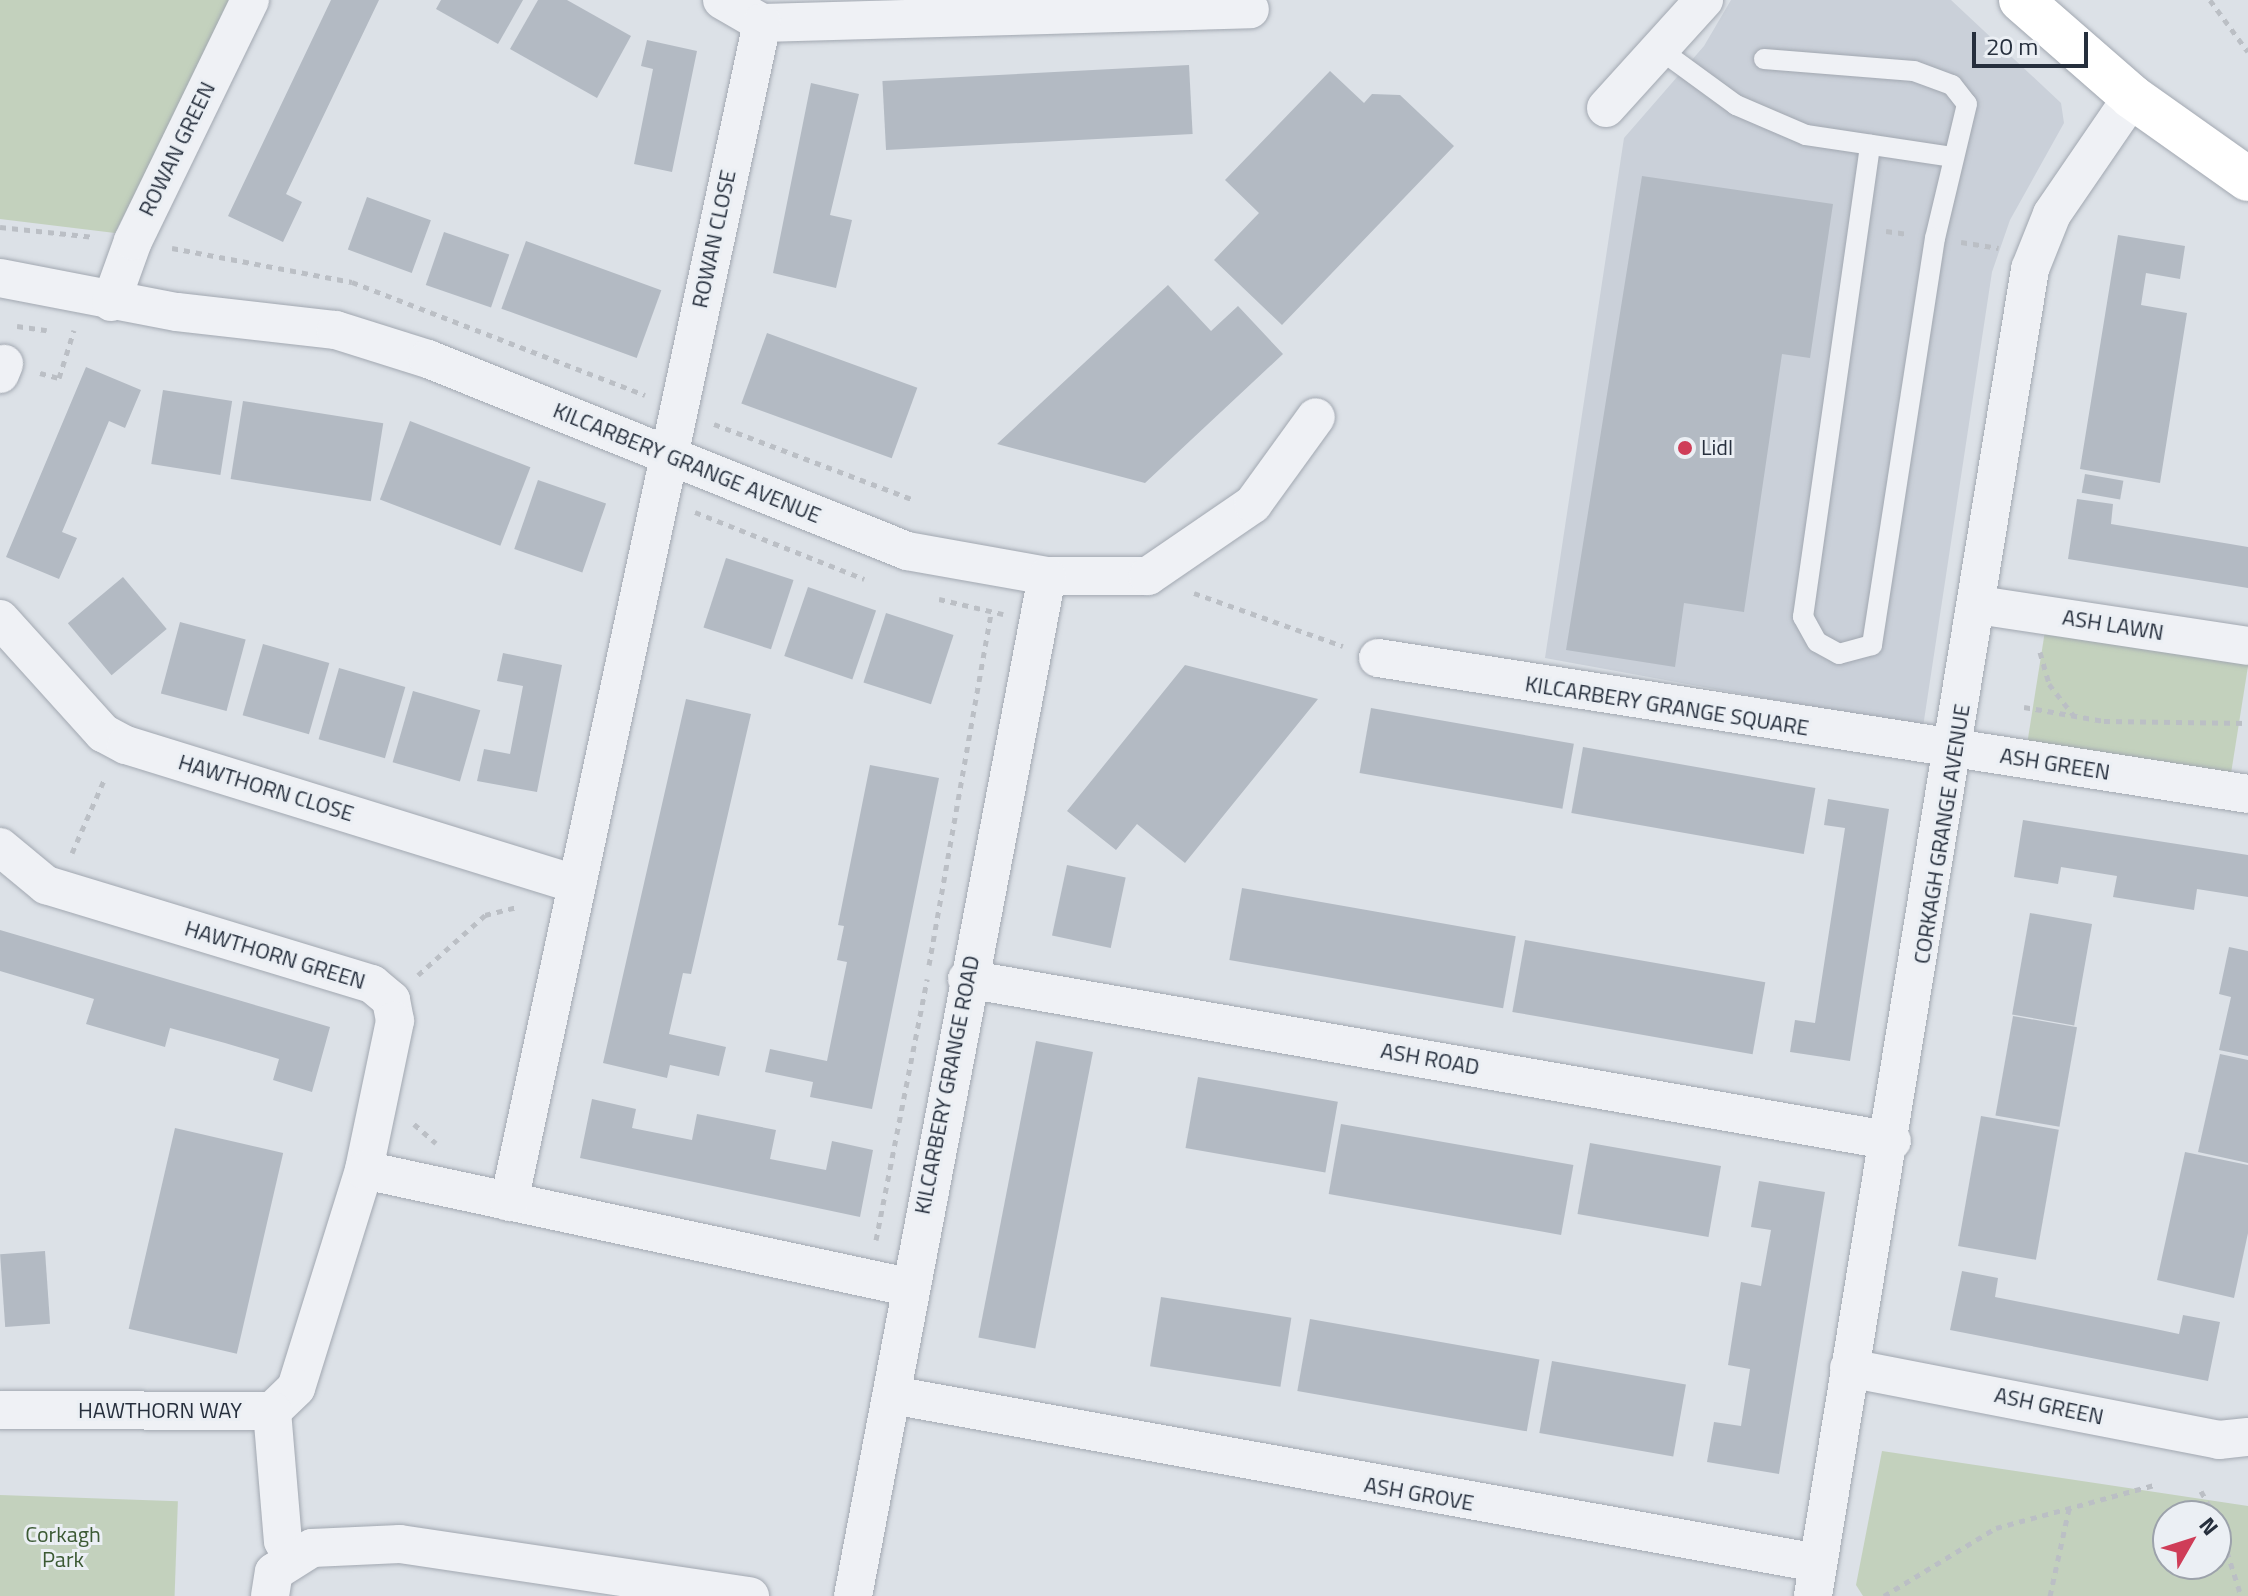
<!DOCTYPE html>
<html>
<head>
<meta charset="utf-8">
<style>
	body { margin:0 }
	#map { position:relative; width:2248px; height:1596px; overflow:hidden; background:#dce1e7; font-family:"Titillium Web",sans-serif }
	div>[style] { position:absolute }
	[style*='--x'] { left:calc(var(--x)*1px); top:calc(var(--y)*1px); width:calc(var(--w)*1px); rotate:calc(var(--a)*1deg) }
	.built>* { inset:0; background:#cad0d9 }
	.green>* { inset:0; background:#c3d1bd; transform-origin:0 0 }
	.building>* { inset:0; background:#b3bac3; transform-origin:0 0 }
	.path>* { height:5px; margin-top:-2.5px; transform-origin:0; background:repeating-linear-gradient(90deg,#bbbfc5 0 6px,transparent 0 12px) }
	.roads { filter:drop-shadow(0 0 2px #a2a8b1) drop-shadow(0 0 2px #a2a8b1) }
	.lane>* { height:20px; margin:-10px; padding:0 10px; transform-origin:10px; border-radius:10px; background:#eff1f5 }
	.street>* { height:38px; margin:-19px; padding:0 19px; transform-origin:19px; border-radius:19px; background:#eff1f5 }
	.secondary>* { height:44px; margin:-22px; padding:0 22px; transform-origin:22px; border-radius:22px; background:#fff }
	.dots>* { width:22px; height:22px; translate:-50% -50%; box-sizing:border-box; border:4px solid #ebeff4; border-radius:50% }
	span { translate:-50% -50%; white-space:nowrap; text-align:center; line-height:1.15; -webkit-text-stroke:6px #ebeff4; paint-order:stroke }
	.street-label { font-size:22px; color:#262f3d }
	.poi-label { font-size:22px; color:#262f3d }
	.left { translate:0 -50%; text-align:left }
	.park-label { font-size:22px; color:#3b5933 }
	.north { position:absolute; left:2152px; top:1500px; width:80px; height:80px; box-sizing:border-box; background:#ebeff4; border:2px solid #9ca2ab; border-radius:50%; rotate:51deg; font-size:22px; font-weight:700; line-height:32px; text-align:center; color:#262f3d }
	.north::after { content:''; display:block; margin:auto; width:28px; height:36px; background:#cf3d58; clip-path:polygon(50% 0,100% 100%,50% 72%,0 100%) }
	.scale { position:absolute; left:1972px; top:32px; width:116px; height:36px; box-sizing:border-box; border:4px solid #262f3d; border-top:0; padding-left:10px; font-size:24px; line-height:28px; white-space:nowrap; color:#262f3d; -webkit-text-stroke:6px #ebeff4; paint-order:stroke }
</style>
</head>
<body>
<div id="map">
	<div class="built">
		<div style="clip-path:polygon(1731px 0,1951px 0,2061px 103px,2064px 123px,2010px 220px,1992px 272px,1923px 727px,1545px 658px,1624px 138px,1704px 46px)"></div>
	</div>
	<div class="green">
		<div style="clip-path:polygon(0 0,232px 0,115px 233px,0 219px)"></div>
		<div style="left:2045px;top:631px;width:206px;height:115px;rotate:9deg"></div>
		<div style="clip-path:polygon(evenodd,1882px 1451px,2248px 1506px,2248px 1596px,1863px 1596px,1856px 1585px,1882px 1451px,2168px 1516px,2216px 1516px,2216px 1564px,2168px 1564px,2168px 1516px)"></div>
		<div style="left:0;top:1495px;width:178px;height:101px;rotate:2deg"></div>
	</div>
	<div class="building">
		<div style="clip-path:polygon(331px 0,379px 0,286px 194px,302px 202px,283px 242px,228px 216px)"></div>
		<div style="clip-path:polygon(441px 0,523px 0,498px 44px,436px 9px)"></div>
		<div style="clip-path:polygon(538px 0,567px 0,631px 36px,597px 98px,510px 49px)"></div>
		<div style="clip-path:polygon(647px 40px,697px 51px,672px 172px,634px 164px,653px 69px,641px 66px)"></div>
		<div style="left:1189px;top:65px;width:69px;height:307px;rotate:87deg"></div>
		<div style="clip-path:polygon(1330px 71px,1364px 103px,1372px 94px,1400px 95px,1454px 146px,1282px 325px,1214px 260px,1259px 213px,1225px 180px)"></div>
		<div style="clip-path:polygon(811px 83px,859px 94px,830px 215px,852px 220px,836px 288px,773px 273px)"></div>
		<div style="clip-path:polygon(1642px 176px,1833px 204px,1810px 358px,1782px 354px,1744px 612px,1684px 603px,1675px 667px,1566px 650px)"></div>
		<div style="left:367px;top:197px;width:68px;height:56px;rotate:20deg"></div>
		<div style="left:444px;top:232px;width:69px;height:56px;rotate:19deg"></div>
		<div style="clip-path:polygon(2118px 235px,2185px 246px,2180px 279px,2146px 273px,2141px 305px,2187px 313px,2160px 483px,2080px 469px)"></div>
		<div style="left:526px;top:241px;width:144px;height:72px;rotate:20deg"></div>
		<div style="clip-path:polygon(1168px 285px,1211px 331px,1238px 306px,1283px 354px,1145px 483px,997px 444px)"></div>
		<div style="left:767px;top:333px;width:160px;height:75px;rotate:20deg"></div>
		<div style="clip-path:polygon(86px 367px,141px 390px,125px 428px,109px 421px,62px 532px,77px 538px,59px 579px,6px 557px)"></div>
		<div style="left:163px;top:390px;width:70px;height:75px;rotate:9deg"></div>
		<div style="left:243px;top:401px;width:142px;height:79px;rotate:9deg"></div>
		<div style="left:410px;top:421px;width:129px;height:84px;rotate:21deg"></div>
		<div style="left:2085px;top:474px;width:39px;height:19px;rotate:10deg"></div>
		<div style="left:538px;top:480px;width:72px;height:73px;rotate:19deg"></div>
		<div style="clip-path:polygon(2077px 499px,2113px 504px,2111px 524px,2248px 547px,2248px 588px,2068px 559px)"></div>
		<div style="left:726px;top:558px;width:71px;height:73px;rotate:18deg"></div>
		<div style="left:123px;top:577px;width:68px;height:72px;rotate:50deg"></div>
		<div style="left:808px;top:587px;width:72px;height:73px;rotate:19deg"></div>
		<div style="left:886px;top:613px;width:71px;height:73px;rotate:18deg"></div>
		<div style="left:180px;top:622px;width:68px;height:74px;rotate:15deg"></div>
		<div style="left:263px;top:644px;width:69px;height:74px;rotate:16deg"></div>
		<div style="clip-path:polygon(503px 653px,562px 665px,537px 792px,477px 781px,484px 749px,510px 754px,523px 686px,497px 681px)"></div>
		<div style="clip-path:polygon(1185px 665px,1318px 699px,1185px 863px,1137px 824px,1116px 850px,1067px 811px)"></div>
		<div style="left:339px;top:668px;width:69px;height:74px;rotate:16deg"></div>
		<div style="left:413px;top:691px;width:70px;height:74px;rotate:16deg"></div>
		<div style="clip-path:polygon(686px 699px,751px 714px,691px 974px,683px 973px,669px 1034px,726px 1047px,719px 1076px,670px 1065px,667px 1078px,603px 1063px)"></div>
		<div style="left:1371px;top:708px;width:206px;height:66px;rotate:10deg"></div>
		<div style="left:1583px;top:747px;width:236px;height:67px;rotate:10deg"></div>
		<div style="clip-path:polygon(870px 765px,939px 778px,872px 1109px,810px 1097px,813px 1082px,765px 1072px,770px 1049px,827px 1061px,847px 962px,837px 960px,844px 926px,838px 925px)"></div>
		<div style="clip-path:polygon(1828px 799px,1889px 809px,1850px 1061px,1790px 1052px,1795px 1020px,1815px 1023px,1845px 828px,1824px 825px)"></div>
		<div style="clip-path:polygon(2023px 820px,2248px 855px,2248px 897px,2197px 889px,2194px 910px,2113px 897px,2117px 876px,2061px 867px,2058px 884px,2014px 877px)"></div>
		<div style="left:1067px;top:865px;width:60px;height:72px;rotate:12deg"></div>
		<div style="left:1242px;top:888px;width:278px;height:73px;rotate:10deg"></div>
		<div style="left:2030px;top:913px;width:63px;height:103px;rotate:10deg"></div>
		<div style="clip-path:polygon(0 930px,330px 1027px,312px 1092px,273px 1080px,279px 1059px,225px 1043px,170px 1028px,165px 1047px,86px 1024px,94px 999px,0 971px)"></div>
		<div style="left:1525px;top:940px;width:244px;height:73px;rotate:10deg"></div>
		<div style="clip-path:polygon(2229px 947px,2248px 951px,2248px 1056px,2219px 1050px,2231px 997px,2219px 994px)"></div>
		<div style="left:2013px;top:1016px;width:65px;height:101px;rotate:10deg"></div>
		<div style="left:1036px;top:1041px;width:58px;height:302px;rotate:11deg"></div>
		<div style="clip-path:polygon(2220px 1054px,2248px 1060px,2248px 1163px,2198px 1152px)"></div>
		<div style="left:1198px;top:1077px;width:142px;height:72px;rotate:10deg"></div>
		<div style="clip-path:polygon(592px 1099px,636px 1109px,632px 1128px,692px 1140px,697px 1114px,776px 1130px,770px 1159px,826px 1170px,832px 1141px,873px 1150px,860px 1217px,580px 1158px)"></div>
		<div style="left:1981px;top:1116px;width:79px;height:132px;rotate:10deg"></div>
		<div style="left:1341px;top:1124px;width:236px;height:71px;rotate:10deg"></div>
		<div style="left:175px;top:1128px;width:111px;height:206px;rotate:13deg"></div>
		<div style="left:1590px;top:1143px;width:133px;height:72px;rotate:10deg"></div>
		<div style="clip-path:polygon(2185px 1152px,2248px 1165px,2248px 1233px,2234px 1298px,2157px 1280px)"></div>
		<div style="clip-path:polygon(1759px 1181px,1825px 1192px,1779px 1474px,1707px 1462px,1714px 1422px,1741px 1426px,1750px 1369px,1728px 1365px,1741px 1282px,1761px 1286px,1771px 1230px,1751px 1227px)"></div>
		<div style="left:45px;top:1251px;width:73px;height:45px;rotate:86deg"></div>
		<div style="clip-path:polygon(1962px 1271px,1998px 1278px,1995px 1297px,2146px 1327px,2179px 1334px,2183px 1315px,2220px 1322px,2208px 1381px,1950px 1330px)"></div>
		<div style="left:1161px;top:1297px;width:132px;height:70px;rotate:9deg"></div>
		<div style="left:1310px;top:1319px;width:233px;height:73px;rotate:10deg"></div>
		<div style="left:1552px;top:1361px;width:136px;height:73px;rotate:10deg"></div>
	</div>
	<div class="path">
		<div style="--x:2210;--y:0;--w:64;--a:53.8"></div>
		<div style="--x:0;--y:227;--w:95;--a:6.1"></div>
		<div style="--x:1886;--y:231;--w:22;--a:8"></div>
		<div style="--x:1961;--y:242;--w:38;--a:9"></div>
		<div style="--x:172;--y:248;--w:183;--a:10.7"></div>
		<div style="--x:352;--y:282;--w:314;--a:21.1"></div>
		<div style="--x:17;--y:326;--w:30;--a:8"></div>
		<div style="--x:40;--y:373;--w:20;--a:15"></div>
		<div style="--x:59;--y:378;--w:50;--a:-72.6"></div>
		<div style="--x:714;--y:424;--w:211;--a:20.8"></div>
		<div style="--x:695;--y:512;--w:182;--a:21.6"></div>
		<div style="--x:1194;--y:593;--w:158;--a:19.6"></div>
		<div style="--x:939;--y:599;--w:66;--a:13.2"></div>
		<div style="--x:2040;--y:652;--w:33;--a:74"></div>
		<div style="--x:2049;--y:684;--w:41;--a:52"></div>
		<div style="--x:2024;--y:707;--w:81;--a:9.9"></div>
		<div style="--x:2104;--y:721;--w:144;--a:0.8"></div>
		<div style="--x:72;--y:853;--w:82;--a:-66.3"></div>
		<div style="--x:929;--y:965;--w:358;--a:-80"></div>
		<div style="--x:418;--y:975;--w:90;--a:-41.8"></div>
		<div style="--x:485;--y:915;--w:32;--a:-14"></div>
		<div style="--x:414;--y:1124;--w:29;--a:41"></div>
		<div style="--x:876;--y:1240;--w:266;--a:-78.9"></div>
		<div style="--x:2201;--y:1491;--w:29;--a:61"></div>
		<div style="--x:2216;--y:1517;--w:83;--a:72.4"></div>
		<div style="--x:1884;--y:1596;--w:131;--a:-31.3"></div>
		<div style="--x:1996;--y:1528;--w:164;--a:-15.2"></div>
		<div style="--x:2050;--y:1596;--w:94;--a:-77.7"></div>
	</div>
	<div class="roads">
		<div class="lane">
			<div style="--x:1662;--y:51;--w:92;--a:36.1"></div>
			<div style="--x:1736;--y:105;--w:76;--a:23.2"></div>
			<div style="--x:1806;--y:135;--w:149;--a:8.5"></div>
			<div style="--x:1764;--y:59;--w:150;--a:4.6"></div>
			<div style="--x:1914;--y:71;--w:40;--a:20.2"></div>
			<div style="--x:1952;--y:85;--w:24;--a:52"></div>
			<div style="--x:1967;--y:104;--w:138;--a:103.4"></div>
			<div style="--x:1935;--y:238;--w:412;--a:98.8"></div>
			<div style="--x:1872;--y:645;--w:34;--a:165"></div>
			<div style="--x:1839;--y:654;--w:25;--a:-151"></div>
			<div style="--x:1817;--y:642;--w:29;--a:-119"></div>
			<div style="--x:1803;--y:617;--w:477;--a:-81.9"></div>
		</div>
		<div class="street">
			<div style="--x:722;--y:0;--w:46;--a:29.9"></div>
			<div style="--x:762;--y:23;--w:488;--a:-1.6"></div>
			<div style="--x:1606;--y:108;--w:146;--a:-47.8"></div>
			<div style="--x:0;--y:278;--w:180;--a:10.9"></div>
			<div style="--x:177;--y:312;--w:160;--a:6.5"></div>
			<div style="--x:336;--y:330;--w:96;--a:17.5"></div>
			<div style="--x:428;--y:359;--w:516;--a:21.84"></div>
			<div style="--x:907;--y:551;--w:142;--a:10.1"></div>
			<div style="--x:1047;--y:576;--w:101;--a:0"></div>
			<div style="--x:1148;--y:576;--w:127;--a:-34.4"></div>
			<div style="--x:1253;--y:504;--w:107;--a:-54.1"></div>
			<div style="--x:111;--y:302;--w:65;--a:-70.2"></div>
			<div style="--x:133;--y:241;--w:268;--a:-64.1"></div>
			<div style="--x:0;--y:374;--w:11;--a:-68"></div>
			<div style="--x:1978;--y:605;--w:273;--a:8.6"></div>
			<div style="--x:0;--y:619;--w:154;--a:47.9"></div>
			<div style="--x:103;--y:733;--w:26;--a:28"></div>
			<div style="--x:126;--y:745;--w:472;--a:17.2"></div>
			<div style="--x:1378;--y:658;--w:881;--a:8.88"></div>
			<div style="--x:0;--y:847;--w:60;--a:39.6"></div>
			<div style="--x:46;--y:885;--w:341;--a:16.9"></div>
			<div style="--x:372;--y:984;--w:25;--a:40"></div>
			<div style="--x:391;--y:1000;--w:21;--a:79"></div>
			<div style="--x:395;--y:1021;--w:152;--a:101.8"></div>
			<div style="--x:364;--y:1170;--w:228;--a:107.3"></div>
			<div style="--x:296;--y:1388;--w:33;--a:136"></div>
			<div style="--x:967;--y:979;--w:939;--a:9.93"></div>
			<div style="--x:364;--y:1170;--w:556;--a:12.14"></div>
			<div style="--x:509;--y:1202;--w:1206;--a:-77.89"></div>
			<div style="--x:1849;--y:1368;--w:377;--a:11"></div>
			<div style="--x:2219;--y:1440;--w:29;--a:-6"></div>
			<div style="--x:892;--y:1395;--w:940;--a:10.29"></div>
			<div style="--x:0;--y:1410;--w:272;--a:0.2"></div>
			<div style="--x:272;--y:1411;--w:130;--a:85.2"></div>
			<div style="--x:283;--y:1541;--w:18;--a:61"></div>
			<div style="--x:270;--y:1596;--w:24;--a:-81"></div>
			<div style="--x:274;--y:1572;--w:45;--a:-32.3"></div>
			<div style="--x:312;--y:1548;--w:88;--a:-2.6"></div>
			<div style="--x:400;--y:1544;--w:354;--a:8.5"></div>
			<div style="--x:853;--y:1596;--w:1038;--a:-79.23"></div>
			<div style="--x:1813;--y:1596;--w:1345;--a:-80.71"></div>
			<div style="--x:2030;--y:269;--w:59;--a:-68.2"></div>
			<div style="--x:2052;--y:214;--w:142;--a:-55.6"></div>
		</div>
		<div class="secondary">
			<div style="--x:2021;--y:0;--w:147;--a:41.1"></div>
			<div style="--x:2132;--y:97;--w:142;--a:35.3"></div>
		</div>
	</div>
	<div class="dots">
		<div style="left:1685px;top:448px;background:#cf3d58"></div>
	</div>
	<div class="street-label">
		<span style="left:177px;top:149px;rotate:-64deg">ROWAN GREEN</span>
		<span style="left:714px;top:239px;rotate:-78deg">ROWAN CLOSE</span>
		<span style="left:687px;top:463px;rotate:22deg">KILCARBERY GRANGE AVENUE</span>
		<span style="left:2113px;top:625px;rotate:9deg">ASH LAWN</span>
		<span style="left:1667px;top:706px;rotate:9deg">KILCARBERY GRANGE SQUARE</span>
		<span style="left:2055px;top:764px;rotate:9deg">ASH GREEN</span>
		<span style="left:266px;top:788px;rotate:17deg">HAWTHORN CLOSE</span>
		<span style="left:1942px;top:834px;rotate:-81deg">CORKAGH GRANGE AVENUE</span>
		<span style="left:275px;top:955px;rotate:17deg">HAWTHORN GREEN</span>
		<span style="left:1430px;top:1059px;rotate:10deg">ASH ROAD</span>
		<span style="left:947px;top:1085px;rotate:-79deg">KILCARBERY GRANGE ROAD</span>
		<span style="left:2049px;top:1406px;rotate:12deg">ASH GREEN</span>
		<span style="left:160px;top:1411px">HAWTHORN WAY</span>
		<span style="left:1419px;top:1494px;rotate:10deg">ASH GROVE</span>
	</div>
	<div class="poi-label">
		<span class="left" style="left:1701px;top:448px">Lidl</span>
	</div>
	<div class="park-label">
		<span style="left:63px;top:1547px">Corkagh<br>Park</span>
	</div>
	<div class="north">N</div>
	<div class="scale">20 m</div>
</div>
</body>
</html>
